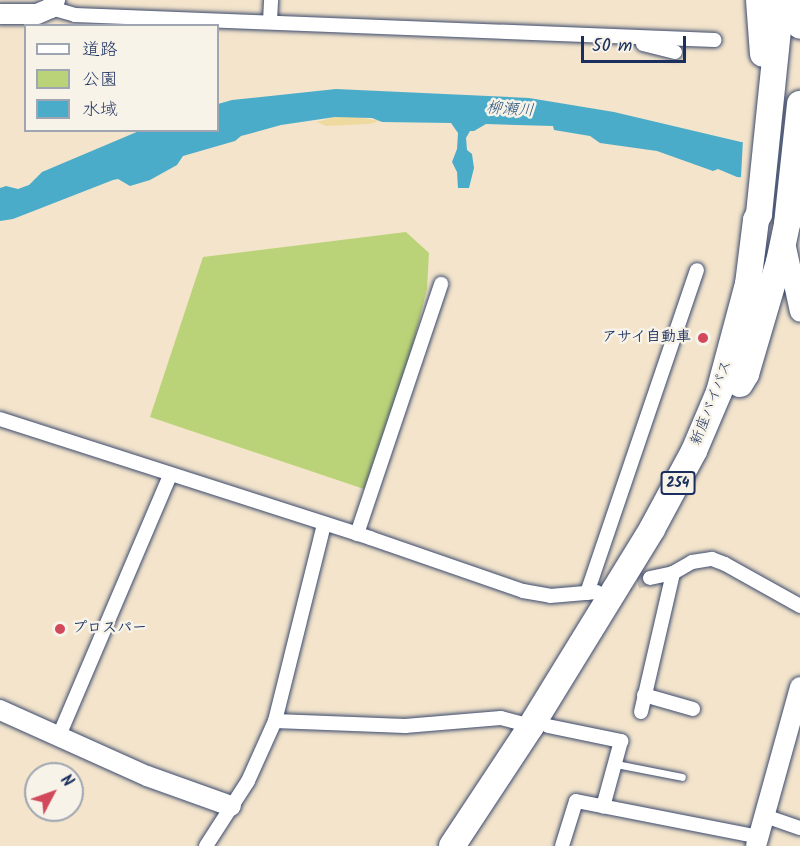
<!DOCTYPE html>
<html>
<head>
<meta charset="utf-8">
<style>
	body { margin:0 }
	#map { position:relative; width:800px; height:846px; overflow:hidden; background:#f3e4cb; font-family:Kalam,"Klee One",sans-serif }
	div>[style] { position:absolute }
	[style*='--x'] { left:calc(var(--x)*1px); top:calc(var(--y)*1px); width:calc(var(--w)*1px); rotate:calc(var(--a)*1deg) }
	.green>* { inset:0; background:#bbd378 }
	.sand>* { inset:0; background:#eeda9e }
	.water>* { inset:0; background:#4bacca }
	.pier>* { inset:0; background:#f3e4cb; transform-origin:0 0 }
	.street-tunnel>* { height:14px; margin-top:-7px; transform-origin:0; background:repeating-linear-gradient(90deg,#c8c0b5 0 14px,transparent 0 21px) }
	.roads { filter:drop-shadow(0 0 2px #3b4a6e) drop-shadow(0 0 2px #3b4a6e) }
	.lane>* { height:7px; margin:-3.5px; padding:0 3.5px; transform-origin:3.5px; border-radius:3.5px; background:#fff }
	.street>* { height:14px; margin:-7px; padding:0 7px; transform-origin:7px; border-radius:7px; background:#fff }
	.secondary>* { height:20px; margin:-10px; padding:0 10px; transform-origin:10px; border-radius:10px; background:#fff }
	.highway>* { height:26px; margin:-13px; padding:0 13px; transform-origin:13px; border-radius:13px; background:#fff }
	.dots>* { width:16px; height:16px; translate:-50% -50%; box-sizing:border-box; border:3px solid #f7f3e8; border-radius:50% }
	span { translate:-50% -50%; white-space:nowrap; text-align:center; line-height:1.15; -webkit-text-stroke:5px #f7f3e8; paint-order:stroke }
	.shield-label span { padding:2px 4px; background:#f7f3e8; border:2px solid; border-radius:4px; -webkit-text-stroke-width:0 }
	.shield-label { font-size:14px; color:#1b2f5e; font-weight:700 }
	.poi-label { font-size:15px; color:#1b2f5e; font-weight:700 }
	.right { translate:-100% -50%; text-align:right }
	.left { translate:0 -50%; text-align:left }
	.street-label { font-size:15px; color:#1b2f5e }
	.water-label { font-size:16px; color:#29547e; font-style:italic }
	.legend { position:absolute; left:24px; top:24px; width:195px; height:108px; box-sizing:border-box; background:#f7f3e8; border:2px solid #9fa5b1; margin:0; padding:8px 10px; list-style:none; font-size:18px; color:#1b2f5e }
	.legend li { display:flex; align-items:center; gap:12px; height:30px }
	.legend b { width:30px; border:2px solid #9fa5b1 }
	.north { position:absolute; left:24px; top:762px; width:60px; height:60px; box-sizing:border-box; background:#f7f3e8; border:2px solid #9fa5b1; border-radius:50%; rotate:49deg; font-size:16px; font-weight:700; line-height:24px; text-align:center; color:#1b2f5e }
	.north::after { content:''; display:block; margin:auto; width:21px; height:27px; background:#d1495b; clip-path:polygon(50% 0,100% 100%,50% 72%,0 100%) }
	.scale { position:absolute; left:581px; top:36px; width:105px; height:27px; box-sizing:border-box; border:3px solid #1b2f5e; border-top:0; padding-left:8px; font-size:18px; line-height:21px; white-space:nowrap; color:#1b2f5e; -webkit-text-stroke:4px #f7f3e8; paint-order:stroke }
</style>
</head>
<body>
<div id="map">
	<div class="green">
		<div style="clip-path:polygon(406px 232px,429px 253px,427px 289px,413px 344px,364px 489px,150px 417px,203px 257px)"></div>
	</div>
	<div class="sand">
		<div style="clip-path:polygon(354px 116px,379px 121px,369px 124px,326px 126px,317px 122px,335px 117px)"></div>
	</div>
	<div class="water">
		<div style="clip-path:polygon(336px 89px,529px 98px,614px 112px,741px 142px,781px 145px,800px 181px,737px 177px,718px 169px,713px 171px,657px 151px,600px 143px,590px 136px,554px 130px,553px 126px,486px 124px,474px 131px,470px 131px,466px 138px,467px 150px,472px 154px,474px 168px,469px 188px,458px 188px,457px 172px,452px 162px,457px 149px,458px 133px,451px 123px,382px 122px,372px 118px,335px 117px,281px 125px,241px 136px,235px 141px,183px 156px,177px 165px,150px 180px,130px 186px,118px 179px,113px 180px,13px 219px,0 221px,0 188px,6px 186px,18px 189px,29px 185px,42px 172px,139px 131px,218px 130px,218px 104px,232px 100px)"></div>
	</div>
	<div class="pier">
		<div style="left:743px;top:139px;width:57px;height:42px;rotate:3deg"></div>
	</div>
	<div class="street-tunnel">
		<div style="--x:617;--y:587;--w:34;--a:-15"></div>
	</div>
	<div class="roads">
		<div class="lane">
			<div style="--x:616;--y:764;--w:67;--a:11.1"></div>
		</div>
		<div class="street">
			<div style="--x:51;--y:8;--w:25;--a:16"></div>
			<div style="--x:75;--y:15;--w:640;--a:2.24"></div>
			<div style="--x:270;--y:21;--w:21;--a:-87"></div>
			<div style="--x:643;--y:44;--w:33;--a:14"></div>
			<div style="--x:0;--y:419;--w:389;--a:17.8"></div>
			<div style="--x:370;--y:538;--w:162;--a:19.1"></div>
			<div style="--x:523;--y:591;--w:27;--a:10"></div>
			<div style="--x:550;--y:596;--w:47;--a:-4.9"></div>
			<div style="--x:357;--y:534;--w:264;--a:-71.4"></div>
			<div style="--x:650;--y:578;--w:24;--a:-12"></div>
			<div style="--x:673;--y:573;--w:22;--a:-30"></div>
			<div style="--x:692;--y:562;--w:20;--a:-9"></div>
			<div style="--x:712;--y:559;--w:14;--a:21"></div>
			<div style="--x:725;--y:564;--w:86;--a:29.2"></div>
			<div style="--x:587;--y:593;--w:341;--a:-71.2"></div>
			<div style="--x:644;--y:695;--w:51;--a:15.9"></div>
			<div style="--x:641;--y:712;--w:143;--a:-77"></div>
			<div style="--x:275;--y:721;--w:130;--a:2.2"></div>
			<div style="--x:405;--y:726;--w:96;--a:-4.8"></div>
			<div style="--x:501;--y:718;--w:31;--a:15"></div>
			<div style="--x:548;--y:726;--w:75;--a:11.6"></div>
			<div style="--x:621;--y:741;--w:68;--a:105.3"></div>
			<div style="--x:58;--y:738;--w:286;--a:-66.9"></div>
			<div style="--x:765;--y:816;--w:37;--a:19"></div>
			<div style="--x:206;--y:846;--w:77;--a:-57.1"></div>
			<div style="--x:248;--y:781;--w:66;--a:-65.8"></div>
			<div style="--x:275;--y:721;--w:202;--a:-76"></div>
			<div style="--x:562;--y:846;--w:47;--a:-72.7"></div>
			<div style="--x:576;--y:801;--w:187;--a:11.1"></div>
		</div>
		<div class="secondary">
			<div style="--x:0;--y:14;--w:37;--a:0"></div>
			<div style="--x:37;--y:14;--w:15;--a:-23"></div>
			<div style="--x:51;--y:8;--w:9;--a:-63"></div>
			<div style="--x:786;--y:247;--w:66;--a:77.8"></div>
			<div style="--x:0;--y:710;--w:161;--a:24.2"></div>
			<div style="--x:147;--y:776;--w:89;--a:19.7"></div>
			<div style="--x:756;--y:846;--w:165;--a:-74.5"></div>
		</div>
		<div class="highway">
			<div style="--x:759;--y:0;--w:54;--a:85.8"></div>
			<div style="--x:797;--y:0;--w:26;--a:83"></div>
			<div style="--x:740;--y:384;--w:12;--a:-59"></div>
			<div style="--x:746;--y:374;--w:117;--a:-73.6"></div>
			<div style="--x:779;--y:262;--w:39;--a:-78"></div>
			<div style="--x:787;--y:224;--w:121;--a:-83.8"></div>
			<div style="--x:452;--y:846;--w:144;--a:-56.6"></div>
			<div style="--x:531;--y:726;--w:231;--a:-58.4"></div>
			<div style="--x:652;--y:529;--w:89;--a:-61.7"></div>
			<div style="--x:694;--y:451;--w:64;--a:-67"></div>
			<div style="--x:719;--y:392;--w:112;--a:-75"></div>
			<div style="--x:748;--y:284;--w:64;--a:-82.9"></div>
			<div style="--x:756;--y:220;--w:7;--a:-63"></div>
			<div style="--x:759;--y:214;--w:215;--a:-84.1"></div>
		</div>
	</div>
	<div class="dots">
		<div style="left:703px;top:338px;background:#d1495b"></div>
		<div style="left:60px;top:629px;background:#d1495b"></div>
	</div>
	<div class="shield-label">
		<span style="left:678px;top:483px">254</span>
	</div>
	<div class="poi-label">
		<span class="right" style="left:691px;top:338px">アサイ自動車</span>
		<span class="left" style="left:72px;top:629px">プロスパー</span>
	</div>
	<div class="street-label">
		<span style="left:712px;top:403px;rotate:-69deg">新座バイパス</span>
	</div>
	<div class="water-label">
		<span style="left:510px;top:110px;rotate:4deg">柳瀬川</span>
	</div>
	<ul class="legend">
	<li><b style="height:8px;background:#fff"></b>道路</li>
	<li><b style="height:16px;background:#bbd378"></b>公園</li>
	<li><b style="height:16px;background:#4bacca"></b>水域</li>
	</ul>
	<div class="north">N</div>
	<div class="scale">50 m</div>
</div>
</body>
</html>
